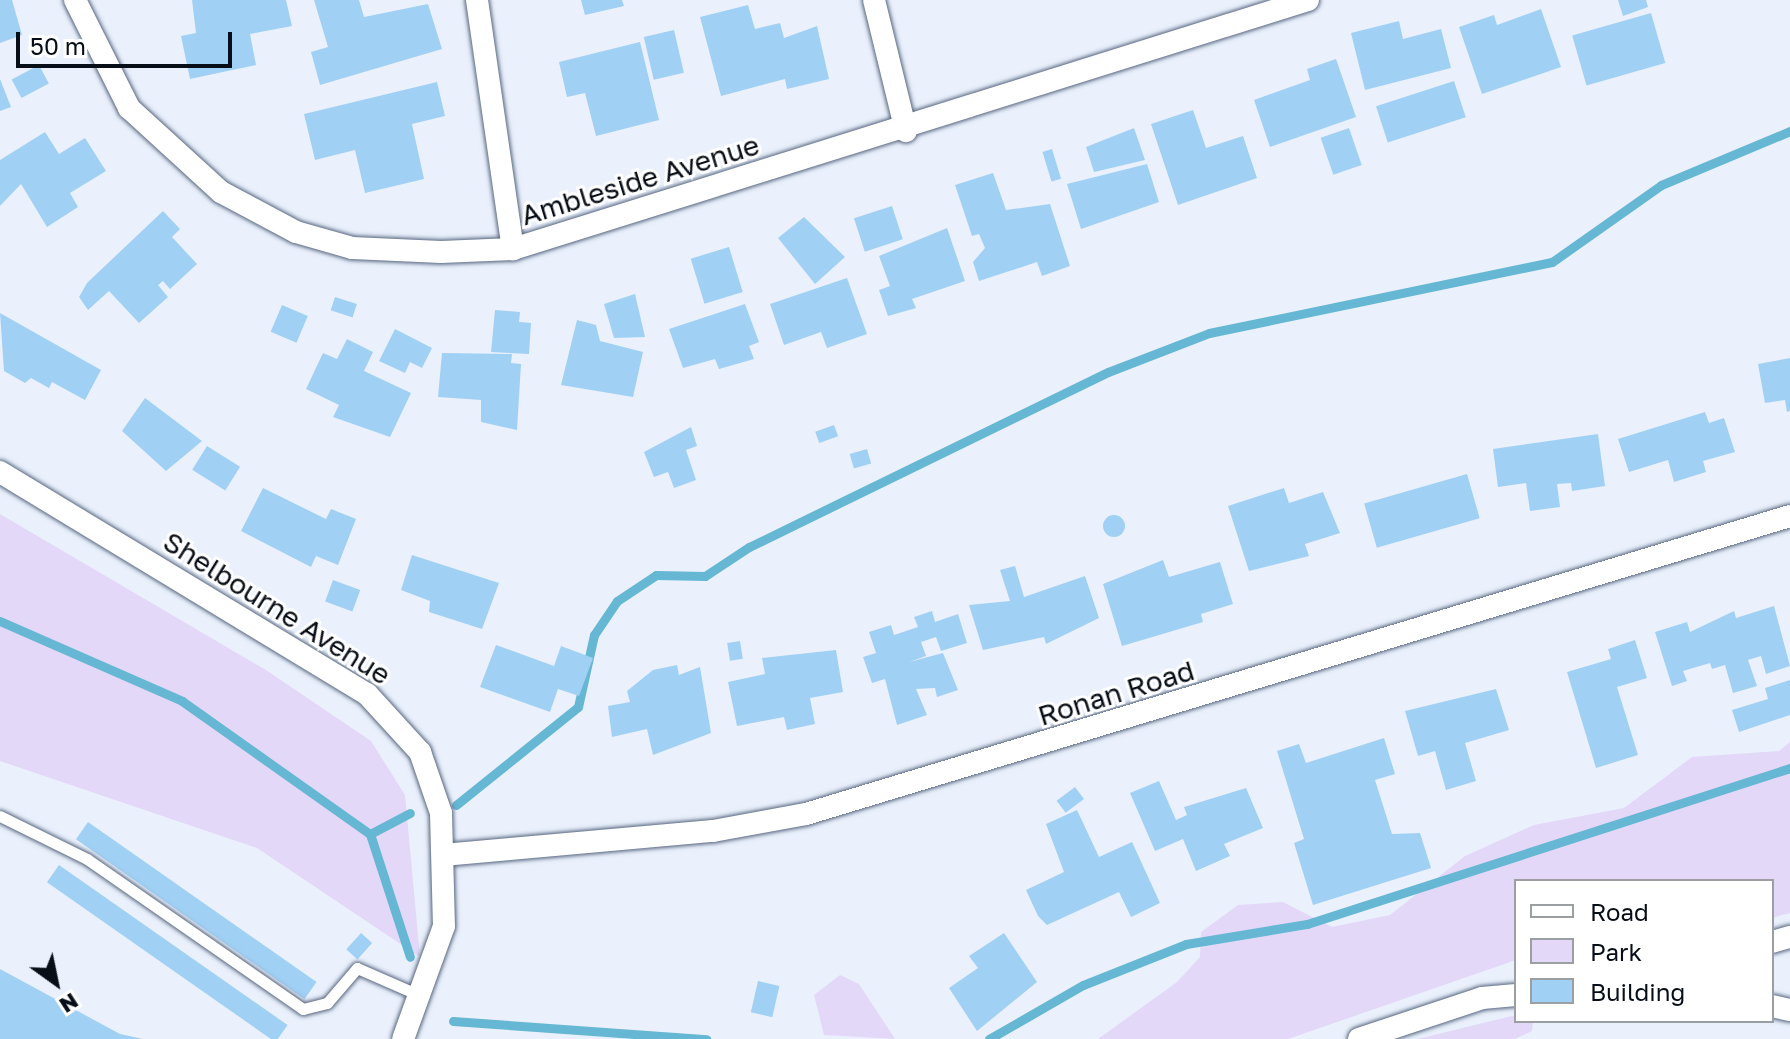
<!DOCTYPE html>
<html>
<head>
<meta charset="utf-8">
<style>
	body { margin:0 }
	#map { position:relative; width:1790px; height:1039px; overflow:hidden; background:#eaf1fd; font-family:"Golos Text",sans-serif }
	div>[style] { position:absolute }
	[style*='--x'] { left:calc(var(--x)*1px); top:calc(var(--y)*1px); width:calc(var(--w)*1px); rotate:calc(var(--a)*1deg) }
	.green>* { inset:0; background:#e3d8f8 }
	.stream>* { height:9px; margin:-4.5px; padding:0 4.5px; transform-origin:4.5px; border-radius:4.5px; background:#65b7d3 }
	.building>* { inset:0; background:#a1d0f5; transform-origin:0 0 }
	.round { border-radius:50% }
	.roads { filter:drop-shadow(0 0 2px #57667f) drop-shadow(0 0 2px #57667f) }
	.lane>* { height:11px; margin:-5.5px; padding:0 5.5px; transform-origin:5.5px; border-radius:5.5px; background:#fff }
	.street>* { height:22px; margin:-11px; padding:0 11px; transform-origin:11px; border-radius:11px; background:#fff }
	span { translate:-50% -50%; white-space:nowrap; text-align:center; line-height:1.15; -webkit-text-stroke:6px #fff; paint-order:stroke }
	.street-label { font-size:28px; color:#080e17 }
	.legend { position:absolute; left:1514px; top:879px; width:260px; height:144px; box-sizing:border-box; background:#fff; border:2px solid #9c9fa2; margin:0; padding:10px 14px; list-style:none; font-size:24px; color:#080e17 }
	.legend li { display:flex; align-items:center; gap:16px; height:40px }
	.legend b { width:40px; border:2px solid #9c9fa2 }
	.north { position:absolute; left:16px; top:943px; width:80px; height:80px; -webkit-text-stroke:6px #fff; paint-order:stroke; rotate:147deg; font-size:22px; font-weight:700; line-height:32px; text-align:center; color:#080e17 }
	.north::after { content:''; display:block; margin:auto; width:28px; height:36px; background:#080e17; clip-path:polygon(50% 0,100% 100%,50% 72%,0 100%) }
	.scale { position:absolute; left:16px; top:32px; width:216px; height:36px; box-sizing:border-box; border:4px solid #080e17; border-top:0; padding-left:10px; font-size:24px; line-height:28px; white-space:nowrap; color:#080e17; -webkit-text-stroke:6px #fff; paint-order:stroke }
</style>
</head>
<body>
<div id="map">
	<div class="green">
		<div style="clip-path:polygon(0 514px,266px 670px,371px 741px,405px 795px,420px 957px,257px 848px,0 761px)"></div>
		<div style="clip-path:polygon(1790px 742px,1790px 913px,1772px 918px,1772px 881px,1516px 881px,1516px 960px,1288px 1039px,1098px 1039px,1177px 982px,1200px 957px,1201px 932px,1238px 905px,1283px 902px,1332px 927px,1390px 915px,1465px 856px,1534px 825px,1624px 808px,1692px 757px,1779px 751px)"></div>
		<div style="clip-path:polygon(840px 975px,859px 984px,895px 1039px,824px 1035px,814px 995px)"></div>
		<div style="clip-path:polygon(1516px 1015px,1516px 1021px,1533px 1021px,1532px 1031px,1515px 1039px,1417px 1039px)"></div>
	</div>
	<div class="stream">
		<div style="--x:0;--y:621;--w:199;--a:23.7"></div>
		<div style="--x:182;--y:701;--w:230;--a:35.3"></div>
		<div style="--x:370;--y:834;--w:129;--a:72"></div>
		<div style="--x:456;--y:805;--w:156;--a:-38.8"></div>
		<div style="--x:578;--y:707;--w:74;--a:-77.5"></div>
		<div style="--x:594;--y:635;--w:41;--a:-55.9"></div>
		<div style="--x:617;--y:601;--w:47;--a:-33.7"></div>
		<div style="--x:656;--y:575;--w:49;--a:1.2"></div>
		<div style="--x:705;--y:576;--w:53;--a:-33.4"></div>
		<div style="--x:749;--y:547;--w:399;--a:-26"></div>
		<div style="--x:1108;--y:372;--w:108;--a:-21.1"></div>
		<div style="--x:1209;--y:333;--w:350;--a:-11.7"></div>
		<div style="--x:1552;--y:262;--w:133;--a:-35.2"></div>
		<div style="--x:1661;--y:185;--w:140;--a:-22.7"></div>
		<div style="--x:370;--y:834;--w:45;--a:-27.7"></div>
		<div style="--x:453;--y:1021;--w:254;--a:4.1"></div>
		<div style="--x:989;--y:1039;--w:108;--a:-29.9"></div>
		<div style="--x:1083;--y:985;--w:111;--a:-21.7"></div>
		<div style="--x:1186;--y:944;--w:123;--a:-9.4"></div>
		<div style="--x:1307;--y:924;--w:508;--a:-17.9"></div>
	</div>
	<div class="building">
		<div style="clip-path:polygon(0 0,12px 0,22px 35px,0 43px)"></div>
		<div style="clip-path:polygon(192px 0,286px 0,292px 26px,250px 34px,256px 65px,190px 79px,181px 36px,196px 33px)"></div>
		<div style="clip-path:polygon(314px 0,359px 0,364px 17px,428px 4px,442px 49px,320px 85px,311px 52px,328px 47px)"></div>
		<div style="clip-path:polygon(581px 0,622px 0,624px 6px,585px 15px)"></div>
		<div style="clip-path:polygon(1618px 0,1646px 0,1648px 7px,1623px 16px)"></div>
		<div style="clip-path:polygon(748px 5px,755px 29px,780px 23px,784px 38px,817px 26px,829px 79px,787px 89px,785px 79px,721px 96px,700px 17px)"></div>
		<div style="clip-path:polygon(1541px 9px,1561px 67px,1482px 94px,1459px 27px,1494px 15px,1497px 25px)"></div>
		<div style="left:1651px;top:13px;width:52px;height:82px;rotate:74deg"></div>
		<div style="clip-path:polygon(1399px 21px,1403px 39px,1441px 29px,1451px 68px,1365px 90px,1351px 33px)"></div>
		<div style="left:674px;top:30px;width:44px;height:31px;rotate:77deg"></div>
		<div style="clip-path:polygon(640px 42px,659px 120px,596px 136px,585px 93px,567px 97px,559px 62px)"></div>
		<div style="clip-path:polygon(1336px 59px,1356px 117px,1270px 147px,1254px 100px,1310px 80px,1307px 69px)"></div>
		<div style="left:39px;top:65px;width:21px;height:31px;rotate:62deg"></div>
		<div style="clip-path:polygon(0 79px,11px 107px,0 111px)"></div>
		<div style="left:1454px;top:81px;width:38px;height:82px;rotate:72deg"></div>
		<div style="clip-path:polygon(437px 82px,445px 116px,412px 124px,424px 179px,365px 193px,355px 150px,315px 160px,304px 114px)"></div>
		<div style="clip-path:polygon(1193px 110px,1206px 148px,1243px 136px,1257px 178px,1178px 205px,1151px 124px)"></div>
		<div style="clip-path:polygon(1134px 128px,1145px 160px,1094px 172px,1086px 147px)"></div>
		<div style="left:1349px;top:128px;width:39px;height:30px;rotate:71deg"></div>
		<div style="clip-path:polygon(45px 132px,59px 154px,85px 138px,106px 171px,70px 193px,78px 207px,47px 227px,21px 184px,0 206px,0 160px)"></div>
		<div style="left:1052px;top:149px;width:31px;height:10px;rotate:73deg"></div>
		<div style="clip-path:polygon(1147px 164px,1159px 202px,1081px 229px,1067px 184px)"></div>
		<div style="clip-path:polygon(993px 173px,1006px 210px,1050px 204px,1070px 266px,1042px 276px,1037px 262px,979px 281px,973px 262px,985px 248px,979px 234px,972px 236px,955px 185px)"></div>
		<div style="left:892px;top:206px;width:35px;height:40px;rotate:72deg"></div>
		<div style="clip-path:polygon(163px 211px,180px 229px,172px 237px,197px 264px,170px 289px,163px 281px,158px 285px,168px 297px,139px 323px,109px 291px,88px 310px,79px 297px,87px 283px)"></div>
		<div style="clip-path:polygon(804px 217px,845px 257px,815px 284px,778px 238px)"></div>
		<div style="clip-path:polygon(947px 228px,965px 281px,912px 299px,916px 308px,888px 316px,879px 290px,890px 286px,879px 256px)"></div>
		<div style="left:729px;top:247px;width:47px;height:40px;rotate:73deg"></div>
		<div style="clip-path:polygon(847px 278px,867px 334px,827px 348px,821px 332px,784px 345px,770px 304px)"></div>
		<div style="clip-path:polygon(635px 294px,645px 337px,614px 338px,604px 304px)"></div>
		<div style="left:335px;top:297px;width:23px;height:14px;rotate:18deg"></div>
		<div style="clip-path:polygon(745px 304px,759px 342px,749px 346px,754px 359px,719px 369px,715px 359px,683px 368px,669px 329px)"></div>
		<div style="left:282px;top:305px;width:28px;height:29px;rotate:23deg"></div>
		<div style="clip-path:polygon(495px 310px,520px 312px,519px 322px,531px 323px,529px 354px,491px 352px)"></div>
		<div style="clip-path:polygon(0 313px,101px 370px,85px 400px,52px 382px,49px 388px,31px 378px,25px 383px,4px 371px)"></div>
		<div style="clip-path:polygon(577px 320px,596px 325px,600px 341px,643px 352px,633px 397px,561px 385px)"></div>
		<div style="clip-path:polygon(395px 329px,432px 348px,422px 368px,410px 362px,405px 373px,379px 361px)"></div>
		<div style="clip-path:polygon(347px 339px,373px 352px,364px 371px,411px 393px,390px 437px,333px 417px,339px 405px,306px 389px,323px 353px,337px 359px)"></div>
		<div style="clip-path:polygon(442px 353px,512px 354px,511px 363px,521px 364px,517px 430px,481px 422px,481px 400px,438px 397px)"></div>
		<div style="clip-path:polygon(1790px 358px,1790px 411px,1787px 412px,1785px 400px,1765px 403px,1758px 364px)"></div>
		<div style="clip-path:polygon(145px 398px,202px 441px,166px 471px,122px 431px)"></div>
		<div style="clip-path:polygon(1705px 412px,1709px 423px,1724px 418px,1735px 452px,1703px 461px,1706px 472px,1674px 482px,1668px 460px,1629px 472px,1618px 439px)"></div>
		<div style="left:834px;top:425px;width:12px;height:20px;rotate:70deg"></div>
		<div style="clip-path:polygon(691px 427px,697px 446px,686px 450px,696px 480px,674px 488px,668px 472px,654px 477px,644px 452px)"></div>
		<div style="clip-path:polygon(1598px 434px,1605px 486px,1572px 491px,1571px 483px,1557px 484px,1560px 507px,1530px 511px,1526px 483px,1498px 487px,1493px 449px)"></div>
		<div style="left:207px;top:446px;width:39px;height:28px;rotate:32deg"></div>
		<div style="left:867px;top:449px;width:15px;height:18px;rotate:74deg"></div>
		<div style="left:1467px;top:474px;width:46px;height:107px;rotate:74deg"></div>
		<div style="clip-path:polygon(263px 488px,326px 519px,331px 509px,356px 519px,338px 565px,316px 556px,311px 567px,241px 531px)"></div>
		<div style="clip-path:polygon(1284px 488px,1289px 503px,1323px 492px,1340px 533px,1305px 544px,1309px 556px,1249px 571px,1228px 506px)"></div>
		<div class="round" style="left:1103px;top:515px;width:22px;height:22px"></div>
		<div style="clip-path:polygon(412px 555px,499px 583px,482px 629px,429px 612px,430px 601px,401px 590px)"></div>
		<div style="clip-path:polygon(1163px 560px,1169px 577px,1220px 562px,1233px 604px,1201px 614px,1203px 622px,1122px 646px,1103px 584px)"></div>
		<div style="clip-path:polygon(1015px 566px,1024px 597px,1085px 576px,1099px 618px,1046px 644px,1044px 637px,983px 650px,969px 605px,1010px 601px,1000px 570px)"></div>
		<div style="left:333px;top:580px;width:29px;height:23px;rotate:20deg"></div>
		<div style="clip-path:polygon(1774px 606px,1790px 666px,1766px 674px,1761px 656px,1748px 660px,1757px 686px,1733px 693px,1725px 665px,1712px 669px,1710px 663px,1683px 671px,1687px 681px,1672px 686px,1655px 632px,1687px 622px,1690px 632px,1734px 611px,1736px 618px)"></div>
		<div style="clip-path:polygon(932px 611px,935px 622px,958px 614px,967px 643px,941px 651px,936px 637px,921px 642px,926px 656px,909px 662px,943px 653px,958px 690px,937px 697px,935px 688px,916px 689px,927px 715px,897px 725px,885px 679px,872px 683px,863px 657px,876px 653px,869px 632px,891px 625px,894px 635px,918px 627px,914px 617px)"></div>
		<div style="clip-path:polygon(1635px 640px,1647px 678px,1617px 687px,1638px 755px,1596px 768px,1567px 672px,1611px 659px,1608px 649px)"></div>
		<div style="left:740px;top:641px;width:18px;height:13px;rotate:81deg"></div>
		<div style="clip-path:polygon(496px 645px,554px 666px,561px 646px,593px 658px,579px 696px,558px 689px,550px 712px,480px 687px)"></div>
		<div style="clip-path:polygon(836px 650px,843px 692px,810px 698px,815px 724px,787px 730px,784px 717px,737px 726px,728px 682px,765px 674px,762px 658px)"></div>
		<div style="clip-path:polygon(677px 665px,679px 675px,700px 667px,711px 733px,653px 755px,647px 729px,612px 737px,608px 706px,630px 702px,627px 691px,653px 670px)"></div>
		<div style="clip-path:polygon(1790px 680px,1790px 715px,1739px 732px,1732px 710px,1768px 699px,1765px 688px)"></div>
		<div style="clip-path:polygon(1496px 689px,1509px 730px,1465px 743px,1476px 781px,1446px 790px,1435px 751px,1418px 756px,1405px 711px)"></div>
		<div style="clip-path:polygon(1384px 738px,1395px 774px,1375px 780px,1392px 834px,1420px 833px,1431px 868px,1313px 905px,1294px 843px,1304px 839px,1277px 751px,1299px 744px,1306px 763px)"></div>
		<div style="clip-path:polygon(1159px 781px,1176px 820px,1187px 815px,1184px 807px,1246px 788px,1263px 828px,1224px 844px,1230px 856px,1196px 871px,1183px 839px,1155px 851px,1130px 793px)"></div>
		<div style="left:1075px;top:787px;width:15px;height:23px;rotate:53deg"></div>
		<div style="clip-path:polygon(1077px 810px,1099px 857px,1132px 842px,1160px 903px,1131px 917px,1119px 892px,1047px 925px,1038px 916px,1026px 890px,1064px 872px,1046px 824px)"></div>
		<div style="left:88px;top:822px;width:279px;height:21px;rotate:35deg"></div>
		<div style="left:59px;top:865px;width:279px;height:21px;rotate:35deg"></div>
		<div style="left:361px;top:933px;width:15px;height:22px;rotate:42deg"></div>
		<div style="clip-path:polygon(1004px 933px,1037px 982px,977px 1031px,949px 988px,978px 968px,969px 956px)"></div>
		<div style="clip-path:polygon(0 969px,120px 1034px,143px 1039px,0 1039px)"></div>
		<div style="left:758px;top:981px;width:22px;height:32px;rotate:13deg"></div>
	</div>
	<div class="roads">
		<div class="lane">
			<div style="--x:0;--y:816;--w:97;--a:26.3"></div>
			<div style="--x:87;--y:859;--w:263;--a:34.8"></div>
			<div style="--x:303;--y:1009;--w:25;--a:-14"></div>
			<div style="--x:327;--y:1003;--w:46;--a:-49.4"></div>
			<div style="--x:357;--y:968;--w:70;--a:23.6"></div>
		</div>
		<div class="street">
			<div style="--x:75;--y:0;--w:121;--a:63.4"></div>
			<div style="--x:129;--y:108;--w:125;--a:42.4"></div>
			<div style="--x:221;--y:192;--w:85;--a:28.1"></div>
			<div style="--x:296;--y:232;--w:58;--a:15.9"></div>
			<div style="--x:352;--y:248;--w:89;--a:2.6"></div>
			<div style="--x:441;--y:252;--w:72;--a:-2.4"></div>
			<div style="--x:513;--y:249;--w:833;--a:-17.39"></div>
			<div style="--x:477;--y:0;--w:252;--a:81.8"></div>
			<div style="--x:874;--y:0;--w:135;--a:76.3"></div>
			<div style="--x:0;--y:472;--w:429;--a:31.2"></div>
			<div style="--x:367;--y:694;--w:79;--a:47.6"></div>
			<div style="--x:420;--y:752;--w:65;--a:71"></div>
			<div style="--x:441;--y:813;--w:113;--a:88.5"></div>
			<div style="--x:444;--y:926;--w:120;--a:109.9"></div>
			<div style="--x:443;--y:855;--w:271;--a:-5.1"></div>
			<div style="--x:713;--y:831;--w:95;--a:-10.4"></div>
			<div style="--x:806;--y:814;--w:1028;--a:-16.85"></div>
			<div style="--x:1772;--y:942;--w:19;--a:-16"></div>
			<div style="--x:1772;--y:1006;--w:18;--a:13"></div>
			<div style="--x:1359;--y:1039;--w:130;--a:-18.4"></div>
			<div style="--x:1482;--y:998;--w:34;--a:-5"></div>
		</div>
	</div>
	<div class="street-label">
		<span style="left:640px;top:180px;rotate:-17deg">Ambleside Avenue</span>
		<span style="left:277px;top:608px;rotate:32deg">Shelbourne Avenue</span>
		<span style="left:1116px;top:693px;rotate:-17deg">Ronan Road</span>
	</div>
	<ul class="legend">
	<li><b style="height:10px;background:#fff"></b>Road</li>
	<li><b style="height:22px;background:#e3d8f8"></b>Park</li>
	<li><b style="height:22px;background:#a1d0f5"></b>Building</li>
	</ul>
	<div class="north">N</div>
	<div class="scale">50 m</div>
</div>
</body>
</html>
